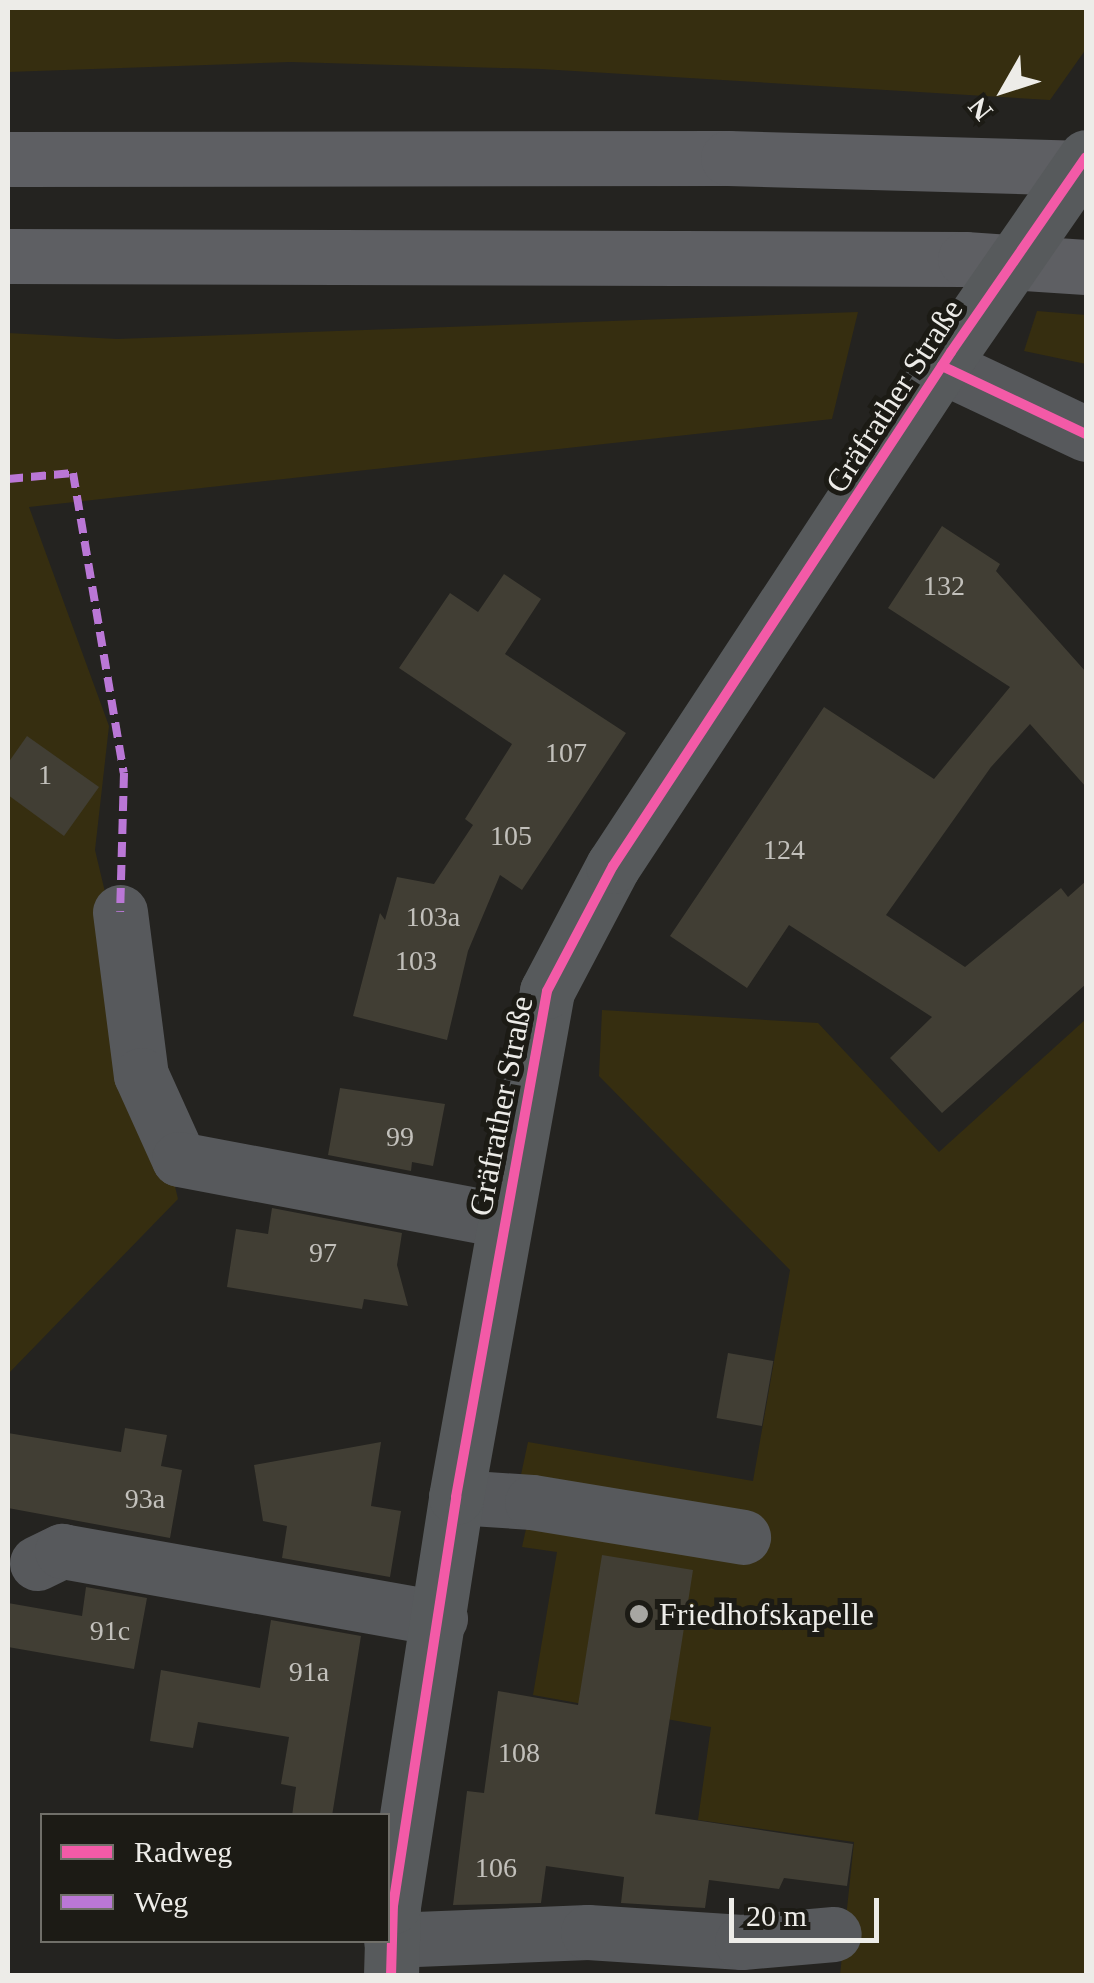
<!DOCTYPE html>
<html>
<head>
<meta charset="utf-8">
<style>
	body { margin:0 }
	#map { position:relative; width:1094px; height:1983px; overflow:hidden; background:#242320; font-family:Georgia,serif }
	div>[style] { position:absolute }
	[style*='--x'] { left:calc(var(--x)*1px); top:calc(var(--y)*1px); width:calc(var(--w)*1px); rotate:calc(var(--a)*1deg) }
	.green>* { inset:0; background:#362e10 }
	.building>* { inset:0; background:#413e34; transform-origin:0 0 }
	.minor>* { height:55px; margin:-27.5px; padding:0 27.5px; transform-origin:27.5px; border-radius:27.5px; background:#57595c }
	.major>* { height:55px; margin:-27.5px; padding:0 27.5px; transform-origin:27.5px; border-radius:27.5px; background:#575a5c }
	.highway>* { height:55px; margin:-27.5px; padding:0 27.5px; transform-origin:27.5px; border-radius:27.5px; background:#5e5f63 }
	.major-bridge>* { height:55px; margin:-27.5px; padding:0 27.5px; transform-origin:27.5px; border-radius:27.5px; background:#575a5c }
	.quiet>* { height:8px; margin-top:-4px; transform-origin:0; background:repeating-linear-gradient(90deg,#ba77d6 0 15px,transparent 0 23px) }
	.cycleway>* { height:10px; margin:-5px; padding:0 5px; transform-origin:5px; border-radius:5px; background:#f35aa7 }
	.dots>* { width:28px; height:28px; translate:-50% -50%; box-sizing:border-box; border:5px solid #1c1b15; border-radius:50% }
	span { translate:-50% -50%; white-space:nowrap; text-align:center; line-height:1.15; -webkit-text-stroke:10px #1c1b15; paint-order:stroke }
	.number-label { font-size:28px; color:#c2c0bb }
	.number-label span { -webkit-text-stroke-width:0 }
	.street-label { font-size:32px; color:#edece8 }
	.poi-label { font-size:32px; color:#edece8 }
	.left { translate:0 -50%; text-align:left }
	.frame { position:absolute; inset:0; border:10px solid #edece8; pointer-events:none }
	.legend { position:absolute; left:40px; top:1813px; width:350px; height:130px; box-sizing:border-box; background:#1c1b15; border:2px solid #706f69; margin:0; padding:12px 18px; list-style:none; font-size:30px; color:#edece8 }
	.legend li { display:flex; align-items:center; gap:20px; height:50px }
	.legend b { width:50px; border:2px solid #706f69 }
	.north { position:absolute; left:954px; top:40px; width:100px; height:100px; -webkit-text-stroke:8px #1c1b15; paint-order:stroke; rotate:231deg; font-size:28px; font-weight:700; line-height:40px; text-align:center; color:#edece8 }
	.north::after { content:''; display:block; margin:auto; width:35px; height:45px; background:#edece8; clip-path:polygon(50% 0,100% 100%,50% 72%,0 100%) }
	.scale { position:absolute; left:729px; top:1898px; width:150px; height:45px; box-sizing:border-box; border:5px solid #edece8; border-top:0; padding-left:12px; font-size:30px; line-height:35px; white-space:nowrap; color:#edece8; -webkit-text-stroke:8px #1c1b15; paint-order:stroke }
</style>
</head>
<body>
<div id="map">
	<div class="green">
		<div style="clip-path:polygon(8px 8px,1086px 8px,1086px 49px,1050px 100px,541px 69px,290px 62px,8px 72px)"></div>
		<div style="clip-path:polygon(1037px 311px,1086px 315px,1086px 364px,1024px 351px)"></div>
		<div style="clip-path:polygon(858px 312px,832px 419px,29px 507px,109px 726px,95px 850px,178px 1199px,8px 1374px,8px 333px,117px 339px)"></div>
		<div style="clip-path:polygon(602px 1010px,818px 1023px,939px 1152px,1086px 1019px,1086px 1975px,840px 1975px,854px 1842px,698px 1820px,711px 1727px,533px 1695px,557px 1552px,522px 1547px,532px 1502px,519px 1484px,528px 1442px,753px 1481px,790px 1270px,599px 1076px)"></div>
	</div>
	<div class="building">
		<div style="clip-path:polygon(942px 526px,1000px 564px,996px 571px,1086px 672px,1086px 787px,1030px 724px,991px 767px,886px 915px,965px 967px,1061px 888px,1068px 897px,1086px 881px,1086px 984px,942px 1113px,890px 1058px,932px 1017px,789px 925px,747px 988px,670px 936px,824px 707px,934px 779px,1010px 687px,888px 608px)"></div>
		<div style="clip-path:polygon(504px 574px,541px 599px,505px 654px,626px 733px,522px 890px,500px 875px,468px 951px,447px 1040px,353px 1016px,380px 913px,385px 920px,397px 877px,434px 884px,473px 825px,465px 819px,512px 744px,399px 668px,450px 593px,478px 612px)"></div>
		<div style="clip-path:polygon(27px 736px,99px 787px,64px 836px,8px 795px,8px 763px)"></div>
		<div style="clip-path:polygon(340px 1088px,445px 1104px,433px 1166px,412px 1162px,411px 1171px,328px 1155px)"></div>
		<div style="clip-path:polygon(272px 1208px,402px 1233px,397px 1265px,408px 1306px,364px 1299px,362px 1309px,227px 1287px,236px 1229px,268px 1234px)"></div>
		<div style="left:728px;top:1353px;width:46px;height:66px;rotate:10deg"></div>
		<div style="clip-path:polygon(125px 1428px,167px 1435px,161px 1466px,182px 1470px,170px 1538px,8px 1508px,8px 1433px,121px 1452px)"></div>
		<div style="clip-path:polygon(381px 1442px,371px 1506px,401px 1511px,390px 1577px,282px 1558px,287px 1526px,263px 1521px,254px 1465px)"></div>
		<div style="clip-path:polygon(602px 1555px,693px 1570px,655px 1814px,853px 1844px,847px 1886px,784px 1878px,779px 1889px,709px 1880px,705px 1908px,621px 1903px,624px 1877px,546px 1866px,541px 1903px,453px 1905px,467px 1791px,484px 1793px,498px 1691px,578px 1705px)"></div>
		<div style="clip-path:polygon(86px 1587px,147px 1598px,134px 1669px,8px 1647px,8px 1603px,82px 1616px)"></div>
		<div style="clip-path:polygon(271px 1620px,361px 1636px,332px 1816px,292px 1816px,296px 1787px,281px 1784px,289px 1737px,198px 1722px,193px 1748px,150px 1741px,161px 1670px,260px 1688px)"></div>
	</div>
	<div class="minor">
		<div style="--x:942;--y:366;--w:159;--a:25.3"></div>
		<div style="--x:120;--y:912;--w:164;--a:82.7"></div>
		<div style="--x:141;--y:1075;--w:92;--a:65.7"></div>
		<div style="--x:179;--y:1159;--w:330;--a:10.7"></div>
		<div style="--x:456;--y:1497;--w:76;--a:3.8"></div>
		<div style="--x:532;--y:1502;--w:214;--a:9.4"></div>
		<div style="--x:37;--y:1563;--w:28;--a:-26"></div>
		<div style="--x:62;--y:1551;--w:384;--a:10.1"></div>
		<div style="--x:391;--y:1940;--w:197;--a:-2.3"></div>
		<div style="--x:588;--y:1932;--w:154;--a:3.7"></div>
		<div style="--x:742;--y:1942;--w:92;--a:-5"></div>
	</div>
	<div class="major">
		<div style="--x:391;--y:1976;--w:70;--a:-88.4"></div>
		<div style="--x:393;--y:1906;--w:414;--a:-81.2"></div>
		<div style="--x:456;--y:1497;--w:514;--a:-79.8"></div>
		<div style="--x:547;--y:991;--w:141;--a:-62.2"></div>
		<div style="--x:613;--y:866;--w:615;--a:-56.67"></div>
	</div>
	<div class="highway">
		<div style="--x:8;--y:159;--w:720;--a:-0.08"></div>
		<div style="--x:728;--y:158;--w:358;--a:1.6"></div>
		<div style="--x:8;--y:256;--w:957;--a:0.18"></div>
		<div style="--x:965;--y:259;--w:121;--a:3.8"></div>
	</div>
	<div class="major-bridge">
		<div style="--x:951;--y:352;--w:237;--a:-55.3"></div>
	</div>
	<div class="quiet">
		<div style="--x:8;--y:479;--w:65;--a:-5.3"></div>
		<div style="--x:73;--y:473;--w:304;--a:80.4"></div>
		<div style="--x:124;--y:773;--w:139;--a:91.6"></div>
	</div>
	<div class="cycleway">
		<div style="--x:942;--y:366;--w:159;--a:25.3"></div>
		<div style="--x:391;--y:1976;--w:70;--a:-88.4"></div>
		<div style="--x:393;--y:1906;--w:414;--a:-81.2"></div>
		<div style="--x:456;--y:1497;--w:514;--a:-79.8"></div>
		<div style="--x:547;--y:991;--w:141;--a:-62.2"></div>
		<div style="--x:613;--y:866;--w:615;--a:-56.67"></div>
		<div style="--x:951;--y:352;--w:237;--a:-55.3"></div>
	</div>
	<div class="dots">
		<div style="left:639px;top:1614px;background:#a7a6a2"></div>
	</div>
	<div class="number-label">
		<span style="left:944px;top:586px">132</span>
		<span style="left:566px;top:753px">107</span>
		<span style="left:45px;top:775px">1</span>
		<span style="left:511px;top:836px">105</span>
		<span style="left:784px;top:850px">124</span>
		<span style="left:433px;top:917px">103a</span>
		<span style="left:416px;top:961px">103</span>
		<span style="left:400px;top:1137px">99</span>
		<span style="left:323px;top:1253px">97</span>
		<span style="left:145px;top:1499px">93a</span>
		<span style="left:110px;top:1631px">91c</span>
		<span style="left:309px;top:1672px">91a</span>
		<span style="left:519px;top:1753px">108</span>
		<span style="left:496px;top:1868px">106</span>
	</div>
	<div class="street-label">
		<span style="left:894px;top:396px;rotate:-57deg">Gräfrather Straße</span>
		<span style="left:501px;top:1106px;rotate:-79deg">Gräfrather Straße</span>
	</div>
	<div class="poi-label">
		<span class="left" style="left:659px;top:1614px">Friedhofskapelle</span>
	</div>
	<div class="frame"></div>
	<ul class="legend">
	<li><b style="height:12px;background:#f35aa7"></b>Radweg</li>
	<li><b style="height:12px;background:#ba77d6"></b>Weg</li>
	</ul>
	<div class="north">N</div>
	<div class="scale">20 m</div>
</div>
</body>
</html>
